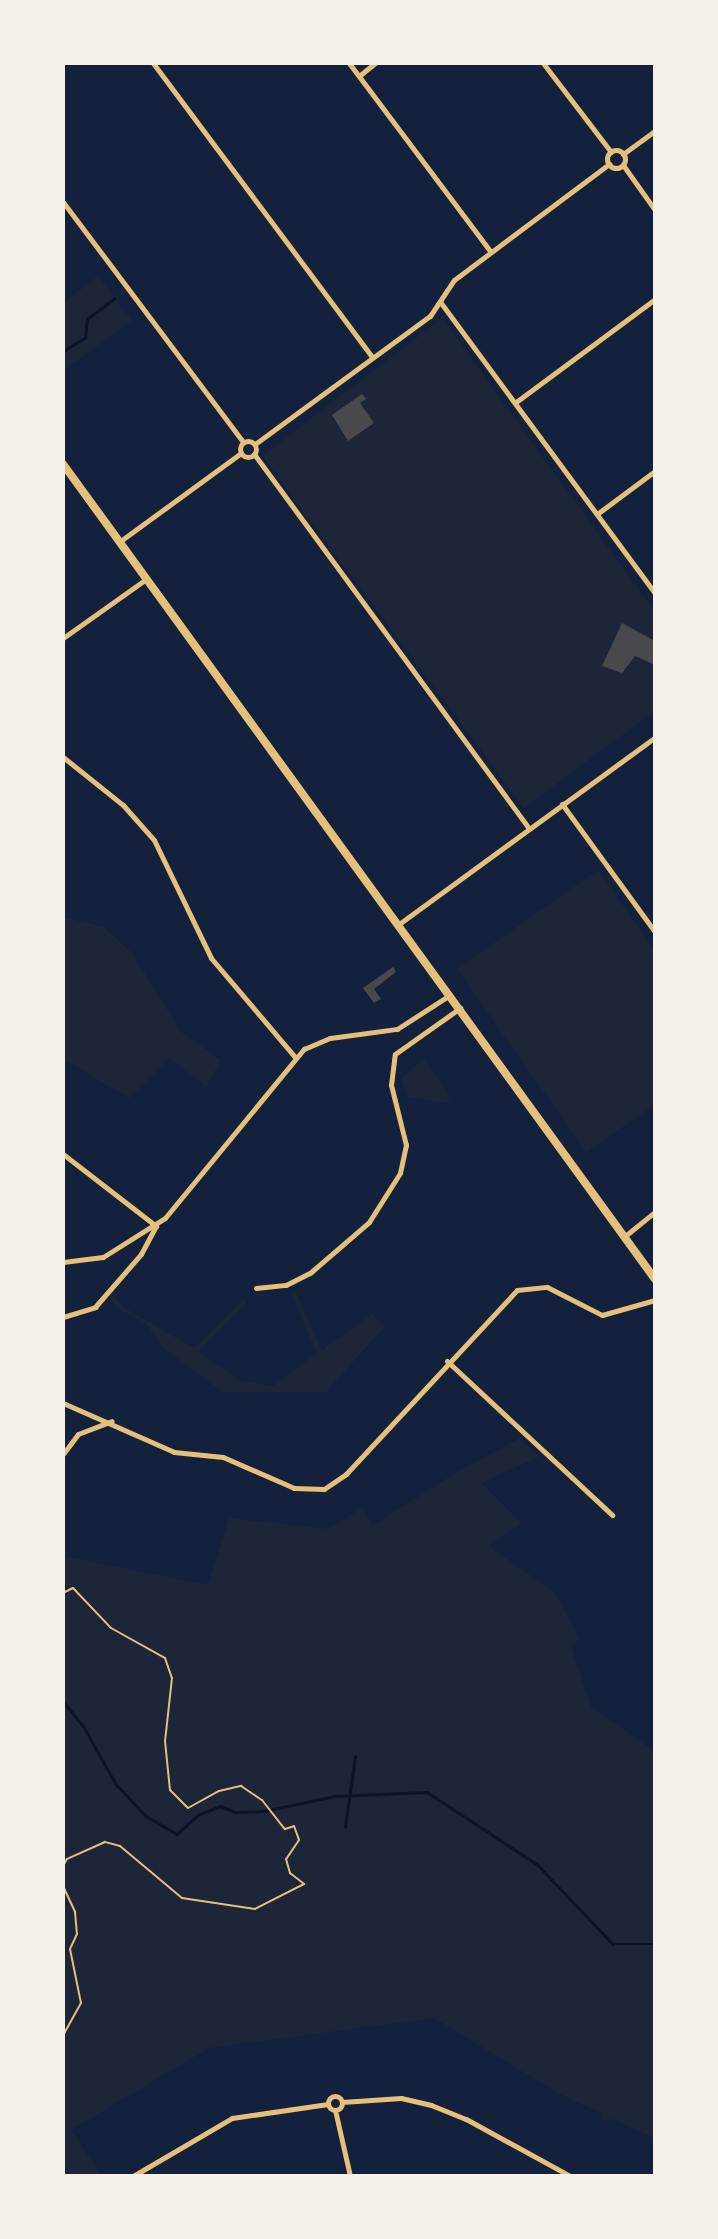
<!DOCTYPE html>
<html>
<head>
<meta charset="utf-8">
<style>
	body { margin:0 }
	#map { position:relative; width:718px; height:2239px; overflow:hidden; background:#14213d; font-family:Commissioner,sans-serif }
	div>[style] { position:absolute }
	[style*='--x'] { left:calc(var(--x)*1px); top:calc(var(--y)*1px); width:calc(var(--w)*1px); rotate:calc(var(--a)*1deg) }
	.green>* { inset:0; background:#1d2539 }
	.stream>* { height:2.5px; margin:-1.25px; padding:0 1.25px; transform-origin:1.25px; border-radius:1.25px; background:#0b132b }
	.building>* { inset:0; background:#48494c }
	.path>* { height:2px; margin:-1px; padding:0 1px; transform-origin:1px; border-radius:1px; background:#e5c07b }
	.minor>* { height:5px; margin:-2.5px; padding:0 2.5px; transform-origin:2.5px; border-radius:2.5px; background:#e5c07b }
	.minor>.ring { margin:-2.5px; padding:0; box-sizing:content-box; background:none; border:5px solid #e5c07b; border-radius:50% }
	.primary>* { height:8px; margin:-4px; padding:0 4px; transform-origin:4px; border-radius:4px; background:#e5c07b }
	span { translate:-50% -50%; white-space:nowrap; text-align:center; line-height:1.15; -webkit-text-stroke:7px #f6f1e7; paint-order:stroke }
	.frame { position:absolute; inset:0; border:65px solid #f6f1e7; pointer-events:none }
</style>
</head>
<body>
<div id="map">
	<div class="green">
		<div style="clip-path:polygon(98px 276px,132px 320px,63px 371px,63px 303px)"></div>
		<div style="clip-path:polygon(442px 318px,655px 612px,655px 711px,524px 808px,262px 456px)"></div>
		<div style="clip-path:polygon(598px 870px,655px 951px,655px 1105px,586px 1152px,457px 969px)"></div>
		<div style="clip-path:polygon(63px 917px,104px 927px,132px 953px,181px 1032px,221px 1060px,206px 1087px,169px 1058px,129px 1098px,63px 1059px)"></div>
		<div style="clip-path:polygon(423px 1059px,449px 1094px,452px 1104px,407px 1097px,401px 1079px)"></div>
		<div style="clip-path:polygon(295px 1291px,322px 1350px,372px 1314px,385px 1326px,326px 1392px,222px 1392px,163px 1348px,147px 1324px,115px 1307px,111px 1298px,114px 1294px,121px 1306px,194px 1348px,243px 1299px,247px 1303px,198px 1352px,239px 1380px,273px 1386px,317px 1353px,291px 1293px)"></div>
		<div style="clip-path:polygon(519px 1439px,540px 1456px,482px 1483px,521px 1523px,489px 1546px,555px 1593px,580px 1639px,571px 1646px,591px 1706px,655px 1752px,655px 2138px,613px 2119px,602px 2121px,603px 2114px,558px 2093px,434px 2018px,209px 2048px,71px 2130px,102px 2176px,63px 2176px,63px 1561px,68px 1557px,208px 1585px,229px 1518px,329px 1529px,362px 1508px,372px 1526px,465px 1467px)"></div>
	</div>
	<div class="stream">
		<div style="--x:63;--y:351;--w:26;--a:-31"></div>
		<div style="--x:85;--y:338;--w:19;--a:-84"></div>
		<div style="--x:87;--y:319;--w:34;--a:-37"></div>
		<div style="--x:63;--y:1701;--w:33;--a:51"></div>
		<div style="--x:84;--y:1727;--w:65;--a:60.7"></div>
		<div style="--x:116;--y:1784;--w:44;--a:46.8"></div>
		<div style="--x:146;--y:1816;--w:36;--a:30"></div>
		<div style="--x:177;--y:1834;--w:28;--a:-42"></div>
		<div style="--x:198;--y:1815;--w:24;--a:-22"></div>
		<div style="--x:220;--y:1806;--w:17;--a:21"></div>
		<div style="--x:236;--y:1812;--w:28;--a:-2"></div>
		<div style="--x:264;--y:1811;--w:73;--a:-11.9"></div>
		<div style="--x:335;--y:1796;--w:92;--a:-2.5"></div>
		<div style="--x:427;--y:1792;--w:133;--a:33.3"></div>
		<div style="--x:538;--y:1865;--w:109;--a:46.5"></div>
		<div style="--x:613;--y:1944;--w:42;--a:0"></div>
		<div style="--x:345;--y:1827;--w:71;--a:-81.9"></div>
	</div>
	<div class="building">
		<div style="clip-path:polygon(362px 394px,366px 399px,360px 403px,374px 423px,348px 441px,332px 415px)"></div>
		<div style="clip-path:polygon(622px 623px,655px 641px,655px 665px,635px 656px,622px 673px,602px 666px)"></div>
		<div style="clip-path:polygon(393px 967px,396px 972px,374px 989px,381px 999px,374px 1003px,363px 988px)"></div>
	</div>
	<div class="path">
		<div style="--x:63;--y:1593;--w:11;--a:-27"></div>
		<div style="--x:73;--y:1588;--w:55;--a:46.5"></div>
		<div style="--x:111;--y:1628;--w:62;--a:29.1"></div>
		<div style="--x:165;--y:1658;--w:21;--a:71"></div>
		<div style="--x:172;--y:1678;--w:63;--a:96.3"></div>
		<div style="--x:165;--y:1741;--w:49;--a:84.2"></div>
		<div style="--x:170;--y:1790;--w:25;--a:45"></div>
		<div style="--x:188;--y:1808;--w:35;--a:-29"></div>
		<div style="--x:219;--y:1791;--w:23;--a:-13"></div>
		<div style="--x:241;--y:1786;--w:25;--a:34"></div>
		<div style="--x:262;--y:1800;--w:37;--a:52"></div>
		<div style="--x:285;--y:1829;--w:9;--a:-18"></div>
		<div style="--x:294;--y:1826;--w:15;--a:70"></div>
		<div style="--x:299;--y:1840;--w:23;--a:124"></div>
		<div style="--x:286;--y:1859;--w:15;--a:74"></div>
		<div style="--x:290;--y:1873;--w:18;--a:38"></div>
		<div style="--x:304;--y:1884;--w:55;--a:153"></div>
		<div style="--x:255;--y:1909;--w:74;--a:-171.4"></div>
		<div style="--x:182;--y:1898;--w:81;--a:-140"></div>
		<div style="--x:120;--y:1846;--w:16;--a:-165"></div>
		<div style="--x:105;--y:1842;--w:42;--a:155.9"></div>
		<div style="--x:67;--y:1859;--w:8;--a:120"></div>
		<div style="--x:63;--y:1886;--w:29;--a:65"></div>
		<div style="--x:75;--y:1912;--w:22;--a:85"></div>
		<div style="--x:77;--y:1934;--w:17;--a:115"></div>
		<div style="--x:70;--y:1949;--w:55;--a:78.5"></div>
		<div style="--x:81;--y:2003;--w:38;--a:119"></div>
	</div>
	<div class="minor">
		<div style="--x:153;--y:63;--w:367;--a:53.3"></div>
		<div style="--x:349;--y:63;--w:235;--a:53.1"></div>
		<div style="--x:543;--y:63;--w:112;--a:52.6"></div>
		<div style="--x:359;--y:76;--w:21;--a:-39"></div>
		<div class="ring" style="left:607px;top:150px;width:13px;height:13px"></div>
		<div style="--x:623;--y:154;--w:39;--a:-36"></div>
		<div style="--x:623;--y:165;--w:55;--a:54.6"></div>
		<div style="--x:63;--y:202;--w:300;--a:53.1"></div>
		<div style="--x:441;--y:303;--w:360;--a:53.6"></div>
		<div style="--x:516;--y:402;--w:173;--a:-36.5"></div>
		<div class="ring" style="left:240px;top:441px;width:11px;height:11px"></div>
		<div style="--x:255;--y:444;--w:217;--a:-36.2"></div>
		<div style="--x:430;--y:316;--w:43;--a:-56.3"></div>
		<div style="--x:454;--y:280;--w:194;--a:-36.8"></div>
		<div style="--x:254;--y:454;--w:464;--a:53.7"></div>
		<div style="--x:597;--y:514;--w:72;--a:-36.6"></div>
		<div style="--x:119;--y:542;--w:151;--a:-36.1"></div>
		<div style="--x:63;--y:638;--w:102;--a:-35.4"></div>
		<div style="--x:63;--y:757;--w:77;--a:38.7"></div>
		<div style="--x:123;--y:805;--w:47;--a:48.5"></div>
		<div style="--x:154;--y:840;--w:131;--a:64.2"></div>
		<div style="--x:211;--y:958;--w:130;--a:49.7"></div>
		<div style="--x:562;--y:804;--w:158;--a:54"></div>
		<div style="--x:399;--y:924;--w:317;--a:-36.1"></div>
		<div style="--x:63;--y:1154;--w:118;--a:37.7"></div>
		<div style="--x:625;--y:1236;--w:38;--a:-39"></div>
		<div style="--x:63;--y:1262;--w:40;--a:-7.1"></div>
		<div style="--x:103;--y:1257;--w:73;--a:-32.2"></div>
		<div style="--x:165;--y:1218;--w:219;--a:-50.6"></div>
		<div style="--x:304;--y:1049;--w:28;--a:-23"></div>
		<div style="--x:330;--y:1038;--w:68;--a:-7.7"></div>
		<div style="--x:397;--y:1029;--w:63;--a:-32.7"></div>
		<div style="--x:256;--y:1288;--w:30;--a:-6"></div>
		<div style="--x:286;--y:1285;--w:27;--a:-27"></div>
		<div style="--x:310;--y:1273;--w:78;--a:-40.8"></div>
		<div style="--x:369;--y:1222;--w:58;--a:-57.7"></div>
		<div style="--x:400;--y:1173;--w:29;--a:-78"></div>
		<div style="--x:406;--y:1145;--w:62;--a:-104"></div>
		<div style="--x:391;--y:1085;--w:31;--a:-83"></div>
		<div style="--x:395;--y:1054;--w:80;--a:-35.3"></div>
		<div style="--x:63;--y:1317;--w:34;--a:-17"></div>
		<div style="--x:95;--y:1307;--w:70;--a:-49"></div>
		<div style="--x:141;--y:1254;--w:32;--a:-62"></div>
		<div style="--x:447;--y:1361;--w:226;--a:43"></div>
		<div style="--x:63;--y:1403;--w:121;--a:23.8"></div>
		<div style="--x:174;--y:1452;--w:49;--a:5.8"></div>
		<div style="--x:223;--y:1457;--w:77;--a:23.6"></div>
		<div style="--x:294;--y:1488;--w:30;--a:2"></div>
		<div style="--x:324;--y:1489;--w:27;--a:-34"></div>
		<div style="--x:346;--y:1474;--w:251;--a:-47.1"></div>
		<div style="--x:517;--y:1290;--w:30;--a:-6"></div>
		<div style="--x:547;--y:1287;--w:62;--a:27"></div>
		<div style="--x:602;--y:1315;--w:55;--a:-15.8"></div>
		<div style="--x:63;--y:1454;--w:25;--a:-53"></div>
		<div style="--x:78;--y:1434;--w:36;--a:-21"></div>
		<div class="ring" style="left:328px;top:2096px;width:9px;height:9px"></div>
		<div style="--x:342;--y:2102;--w:59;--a:-3.9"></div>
		<div style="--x:401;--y:2098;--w:31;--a:13"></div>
		<div style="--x:431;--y:2105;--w:38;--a:22"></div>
		<div style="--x:466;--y:2119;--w:119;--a:28.7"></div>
		<div style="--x:335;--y:2110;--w:68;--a:77.2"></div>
		<div style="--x:133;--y:2176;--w:115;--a:-30.4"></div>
		<div style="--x:232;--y:2118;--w:97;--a:-8.3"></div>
	</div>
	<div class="primary">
		<div style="--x:63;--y:464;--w:1007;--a:54.01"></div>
	</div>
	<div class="frame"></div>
</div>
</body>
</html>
